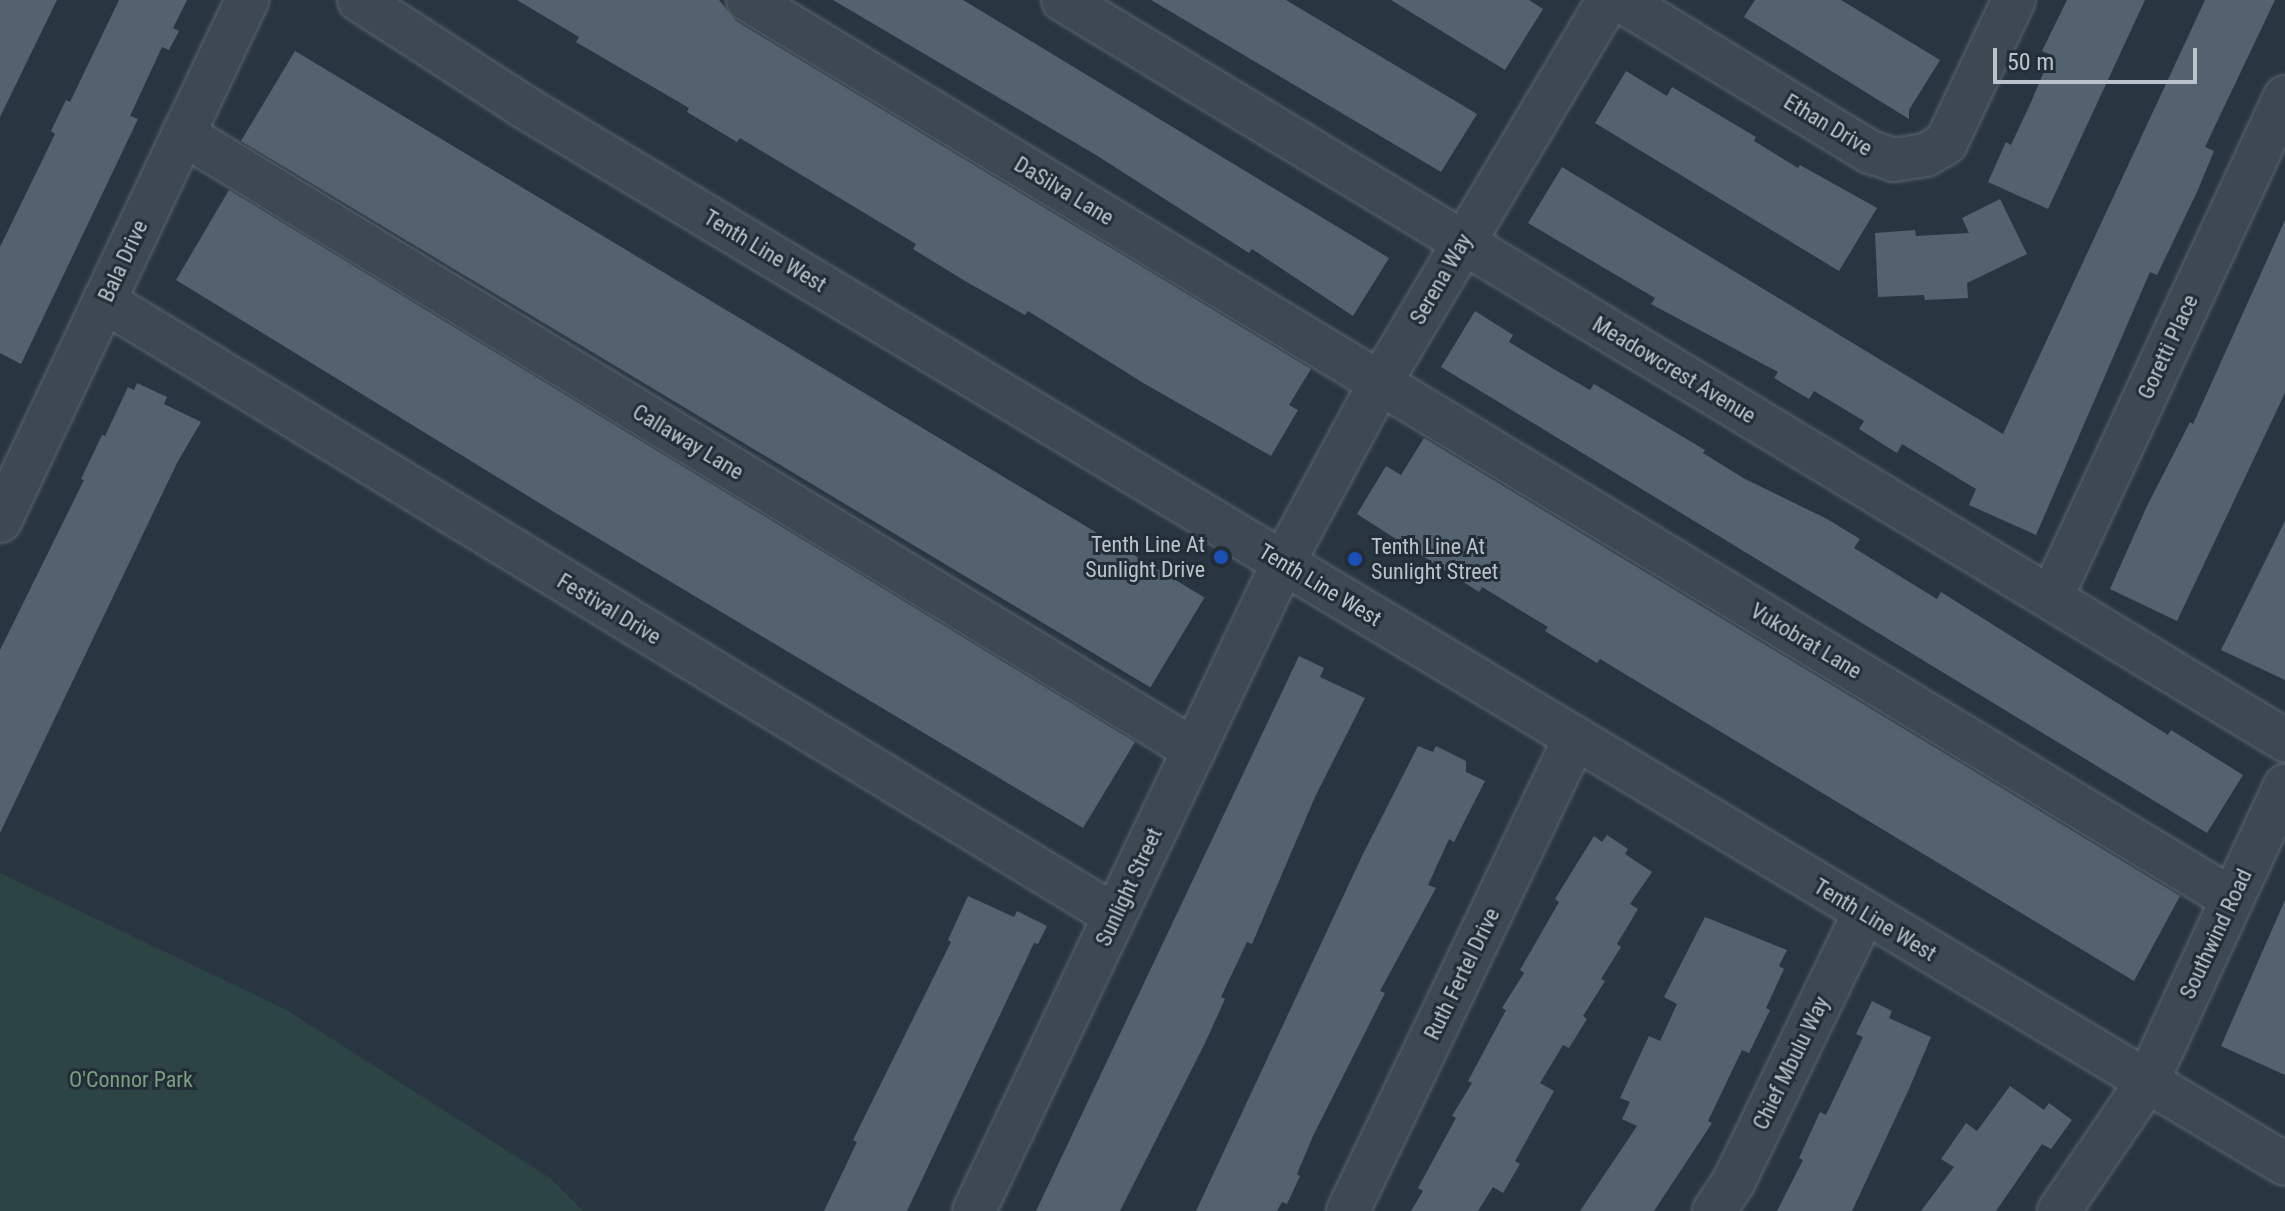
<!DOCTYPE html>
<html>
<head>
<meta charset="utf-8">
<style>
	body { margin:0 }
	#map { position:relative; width:2285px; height:1211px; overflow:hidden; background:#293642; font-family:"Roboto Condensed",sans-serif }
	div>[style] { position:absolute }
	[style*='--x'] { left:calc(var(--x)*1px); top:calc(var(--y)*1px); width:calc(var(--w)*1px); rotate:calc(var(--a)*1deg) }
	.green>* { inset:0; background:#2c4444 }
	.building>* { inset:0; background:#54616f; transform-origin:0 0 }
	.roads { filter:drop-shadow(0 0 2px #5b666f) drop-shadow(0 0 2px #5b666f) }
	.minor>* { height:42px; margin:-21px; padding:0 21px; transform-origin:21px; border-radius:21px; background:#3d4852 }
	.dots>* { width:22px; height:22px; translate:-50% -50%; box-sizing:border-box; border:4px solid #222d37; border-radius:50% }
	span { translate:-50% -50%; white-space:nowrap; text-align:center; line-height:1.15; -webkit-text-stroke:6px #222d37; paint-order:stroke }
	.street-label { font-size:22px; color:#bac3cc }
	.poi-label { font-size:22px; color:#bac3cc }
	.right { translate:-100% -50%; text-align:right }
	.left { translate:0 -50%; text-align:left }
	.park-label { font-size:22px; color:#7aa07f }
	.scale { position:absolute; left:1993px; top:48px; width:204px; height:36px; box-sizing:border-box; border:4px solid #bac3cc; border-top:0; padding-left:10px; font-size:24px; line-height:28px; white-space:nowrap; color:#bac3cc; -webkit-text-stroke:6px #222d37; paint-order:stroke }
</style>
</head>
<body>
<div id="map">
	<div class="green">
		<div style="clip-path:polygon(0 873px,285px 1009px,550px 1178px,583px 1211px,0 1211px)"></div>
	</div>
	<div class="building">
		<div style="clip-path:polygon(0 0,57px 0,0 117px)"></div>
		<div style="clip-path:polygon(119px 0,187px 0,173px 28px,179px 31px,169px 50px,162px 47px,130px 116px,138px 119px,21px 364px,0 353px,0 247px,55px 134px,51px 131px,66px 100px,70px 102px)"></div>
		<div style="clip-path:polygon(517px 0,719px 0,736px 21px,1311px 369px,1289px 405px,1298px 410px,1271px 456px,1145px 384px,1028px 311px,1025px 315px,965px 281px,913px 249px,916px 244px,740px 138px,737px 142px,687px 112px,689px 108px,576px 42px,579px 37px)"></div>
		<div style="clip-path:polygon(833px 0,963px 0,1389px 258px,1353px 316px,1252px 249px,1249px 253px,1096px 155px)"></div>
		<div style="clip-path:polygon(1151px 0,1286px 0,1477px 114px,1441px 172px)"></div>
		<div style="clip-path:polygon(1391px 0,1529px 0,1543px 9px,1505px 70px)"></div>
		<div style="clip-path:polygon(1755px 0,1841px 0,1940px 60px,1909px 110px,1909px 119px,1744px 17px)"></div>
		<div style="clip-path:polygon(2067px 0,2145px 0,2048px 209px,1988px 182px,2006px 142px,2011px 145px,2032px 100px,2051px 55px,2042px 51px)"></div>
		<div style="clip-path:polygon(2205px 0,2275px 0,2205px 147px,2214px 151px,2197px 192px,2157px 275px,2150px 272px,2036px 535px,1969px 505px,1976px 489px,1902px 444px,1897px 453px,1859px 429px,1864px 421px,1814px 391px,1809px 399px,1774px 378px,1778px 372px,1651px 304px,1655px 298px,1528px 223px,1562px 167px,2003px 434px)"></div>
		<div style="left:295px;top:51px;width:1061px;height:105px;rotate:31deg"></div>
		<div style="clip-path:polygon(1626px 71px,1667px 96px,1672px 87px,1756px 137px,1754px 141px,1798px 168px,1800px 165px,1877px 208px,1839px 271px,1595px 123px)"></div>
		<div style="clip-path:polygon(229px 190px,1135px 742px,1083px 828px,554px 512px,176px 280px)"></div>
		<div style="clip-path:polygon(2000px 199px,2027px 254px,1967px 283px,1968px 298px,1925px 300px,1924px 295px,1878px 297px,1875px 233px,1915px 230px,1916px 236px,1969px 233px,1962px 218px)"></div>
		<div style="clip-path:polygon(2285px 220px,2285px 393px,2177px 621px,2110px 589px,2147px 506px,2190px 422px,2193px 424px)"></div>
		<div style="clip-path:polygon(1475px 311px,1513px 335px,1509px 342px,1552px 368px,1590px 390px,1594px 384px,1705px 450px,1703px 453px,1745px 479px,1827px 519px,1860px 539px,1854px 548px,1937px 599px,1941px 592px,2168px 735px,2171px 730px,2243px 775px,2207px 833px,1441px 367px)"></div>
		<div style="clip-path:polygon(137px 383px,167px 397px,164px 404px,201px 422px,177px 463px,0 833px,0 650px,84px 480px,81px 479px,102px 435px,105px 436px,128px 387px,134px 390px)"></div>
		<div style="clip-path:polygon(1424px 438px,2180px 896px,2134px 981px,1600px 659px,1597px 663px,1545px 631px,1548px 627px,1482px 587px,1479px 592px,1357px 514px,1386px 466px,1401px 475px)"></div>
		<div style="clip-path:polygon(2285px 521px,2285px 680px,2221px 650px)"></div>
		<div style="clip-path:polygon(1299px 656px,1324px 668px,1320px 677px,1365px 698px,1315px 797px,1252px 944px,1247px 942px,1221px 997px,1225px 999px,1205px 1043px,1120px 1211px,1036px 1211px)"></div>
		<div style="clip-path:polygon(1418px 746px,1433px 752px,1436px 746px,1466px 761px,1466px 772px,1485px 781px,1454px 842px,1449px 839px,1428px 885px,1436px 888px,1380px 991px,1385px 993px,1313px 1136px,1297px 1174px,1300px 1176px,1287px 1204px,1282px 1202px,1277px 1211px,1196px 1211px,1363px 854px)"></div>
		<div style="clip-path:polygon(1607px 835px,1628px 849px,1625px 854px,1652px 872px,1630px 904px,1638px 909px,1617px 944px,1621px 947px,1601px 979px,1605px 981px,1583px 1016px,1587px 1019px,1569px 1048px,1563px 1045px,1540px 1083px,1554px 1091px,1515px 1161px,1520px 1164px,1503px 1193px,1493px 1187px,1478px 1211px,1411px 1211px,1423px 1191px,1418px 1188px,1456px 1118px,1452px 1116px,1472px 1083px,1468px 1081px,1506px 1010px,1502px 1008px,1524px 973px,1520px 970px,1559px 902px,1555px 899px,1594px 836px,1602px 842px)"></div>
		<div style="clip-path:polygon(968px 896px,1014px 917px,1017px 911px,1047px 926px,1038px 944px,1034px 943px,907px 1211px,824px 1211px,857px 1142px,853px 1140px,951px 942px,948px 940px)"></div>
		<div style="clip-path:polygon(2285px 900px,2285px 1075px,2221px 1046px)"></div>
		<div style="clip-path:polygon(1705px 917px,1787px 950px,1779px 966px,1784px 969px,1766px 1008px,1770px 1010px,1749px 1053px,1742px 1050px,1708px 1121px,1712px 1123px,1654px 1211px,1580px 1211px,1637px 1126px,1622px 1119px,1630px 1102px,1620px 1098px,1649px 1036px,1660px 1041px,1677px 1004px,1664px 997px)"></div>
		<div style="clip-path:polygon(1872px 1001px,1892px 1011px,1889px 1018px,1931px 1037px,1909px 1089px,1852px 1211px,1777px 1211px,1803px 1160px,1799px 1158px,1820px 1112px,1826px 1115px,1863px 1037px,1856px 1034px)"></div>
		<div style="clip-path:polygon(2010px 1086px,2044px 1110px,2049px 1103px,2072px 1120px,2051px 1149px,2042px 1144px,1996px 1211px,1921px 1211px,1954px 1167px,1941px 1159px,1966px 1123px,1977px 1131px)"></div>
	</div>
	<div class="roads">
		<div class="minor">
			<div style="--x:359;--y:0;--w:193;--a:32.9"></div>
			<div style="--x:521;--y:105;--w:2057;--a:30.98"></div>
			<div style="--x:748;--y:0;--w:1735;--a:31.21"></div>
			<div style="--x:1063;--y:0;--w:1429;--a:31.2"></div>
			<div style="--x:1620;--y:0;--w:293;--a:31.3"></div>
			<div style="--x:1870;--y:152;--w:25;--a:18"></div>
			<div style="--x:1894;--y:160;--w:32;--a:-9"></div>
			<div style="--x:1926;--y:155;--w:23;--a:-31"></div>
			<div style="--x:1946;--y:143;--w:158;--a:-64.6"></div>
			<div style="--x:183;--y:134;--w:1184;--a:31.35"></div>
			<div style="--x:104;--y:301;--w:1183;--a:31.31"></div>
			<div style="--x:0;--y:521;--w:577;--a:-64.63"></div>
			<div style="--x:2051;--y:598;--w:553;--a:-64.96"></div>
			<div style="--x:974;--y:1211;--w:718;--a:-64.51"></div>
			<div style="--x:1283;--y:563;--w:204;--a:-61.7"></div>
			<div style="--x:1380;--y:383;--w:446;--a:-59.2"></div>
			<div style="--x:1348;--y:1211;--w:525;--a:-64.36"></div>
			<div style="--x:1714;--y:1211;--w:34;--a:-56"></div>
			<div style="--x:1733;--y:1183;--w:300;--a:-64.1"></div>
			<div style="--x:2059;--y:1211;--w:156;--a:-55.7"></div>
			<div style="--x:2147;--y:1082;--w:327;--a:-65"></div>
		</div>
	</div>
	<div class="dots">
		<div style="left:1221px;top:557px;background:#1a4fb4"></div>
		<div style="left:1355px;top:559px;background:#1a4fb4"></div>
	</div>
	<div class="street-label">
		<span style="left:1828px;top:125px;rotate:31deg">Ethan Drive</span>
		<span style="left:1064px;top:191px;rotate:31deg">DaSilva Lane</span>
		<span style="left:765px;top:251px;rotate:31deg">Tenth Line West</span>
		<span style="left:123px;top:261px;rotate:-65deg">Bala Drive</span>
		<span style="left:1441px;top:279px;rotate:-60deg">Serena Way</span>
		<span style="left:2168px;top:347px;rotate:-65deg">Goretti Place</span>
		<span style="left:1674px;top:370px;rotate:31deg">Meadowcrest Avenue</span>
		<span style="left:688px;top:442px;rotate:31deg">Callaway Lane</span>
		<span style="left:1320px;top:585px;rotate:31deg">Tenth Line West</span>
		<span style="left:609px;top:609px;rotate:31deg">Festival Drive</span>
		<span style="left:1806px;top:641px;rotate:31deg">Vukobrat Lane</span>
		<span style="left:1129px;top:887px;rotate:-65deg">Sunlight Street</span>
		<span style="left:1875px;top:920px;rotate:31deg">Tenth Line West</span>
		<span style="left:2216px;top:934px;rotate:-65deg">Southwind Road</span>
		<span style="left:1462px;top:974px;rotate:-64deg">Ruth Fertel Drive</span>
		<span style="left:1791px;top:1063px;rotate:-64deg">Chief Mbulu Way</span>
	</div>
	<div class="poi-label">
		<span class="right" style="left:1205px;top:557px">Tenth Line At<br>Sunlight Drive</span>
		<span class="left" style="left:1371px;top:559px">Tenth Line At<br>Sunlight Street</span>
	</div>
	<div class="park-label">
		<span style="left:131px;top:1080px">O'Connor Park</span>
	</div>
	<div class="scale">50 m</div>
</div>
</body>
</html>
